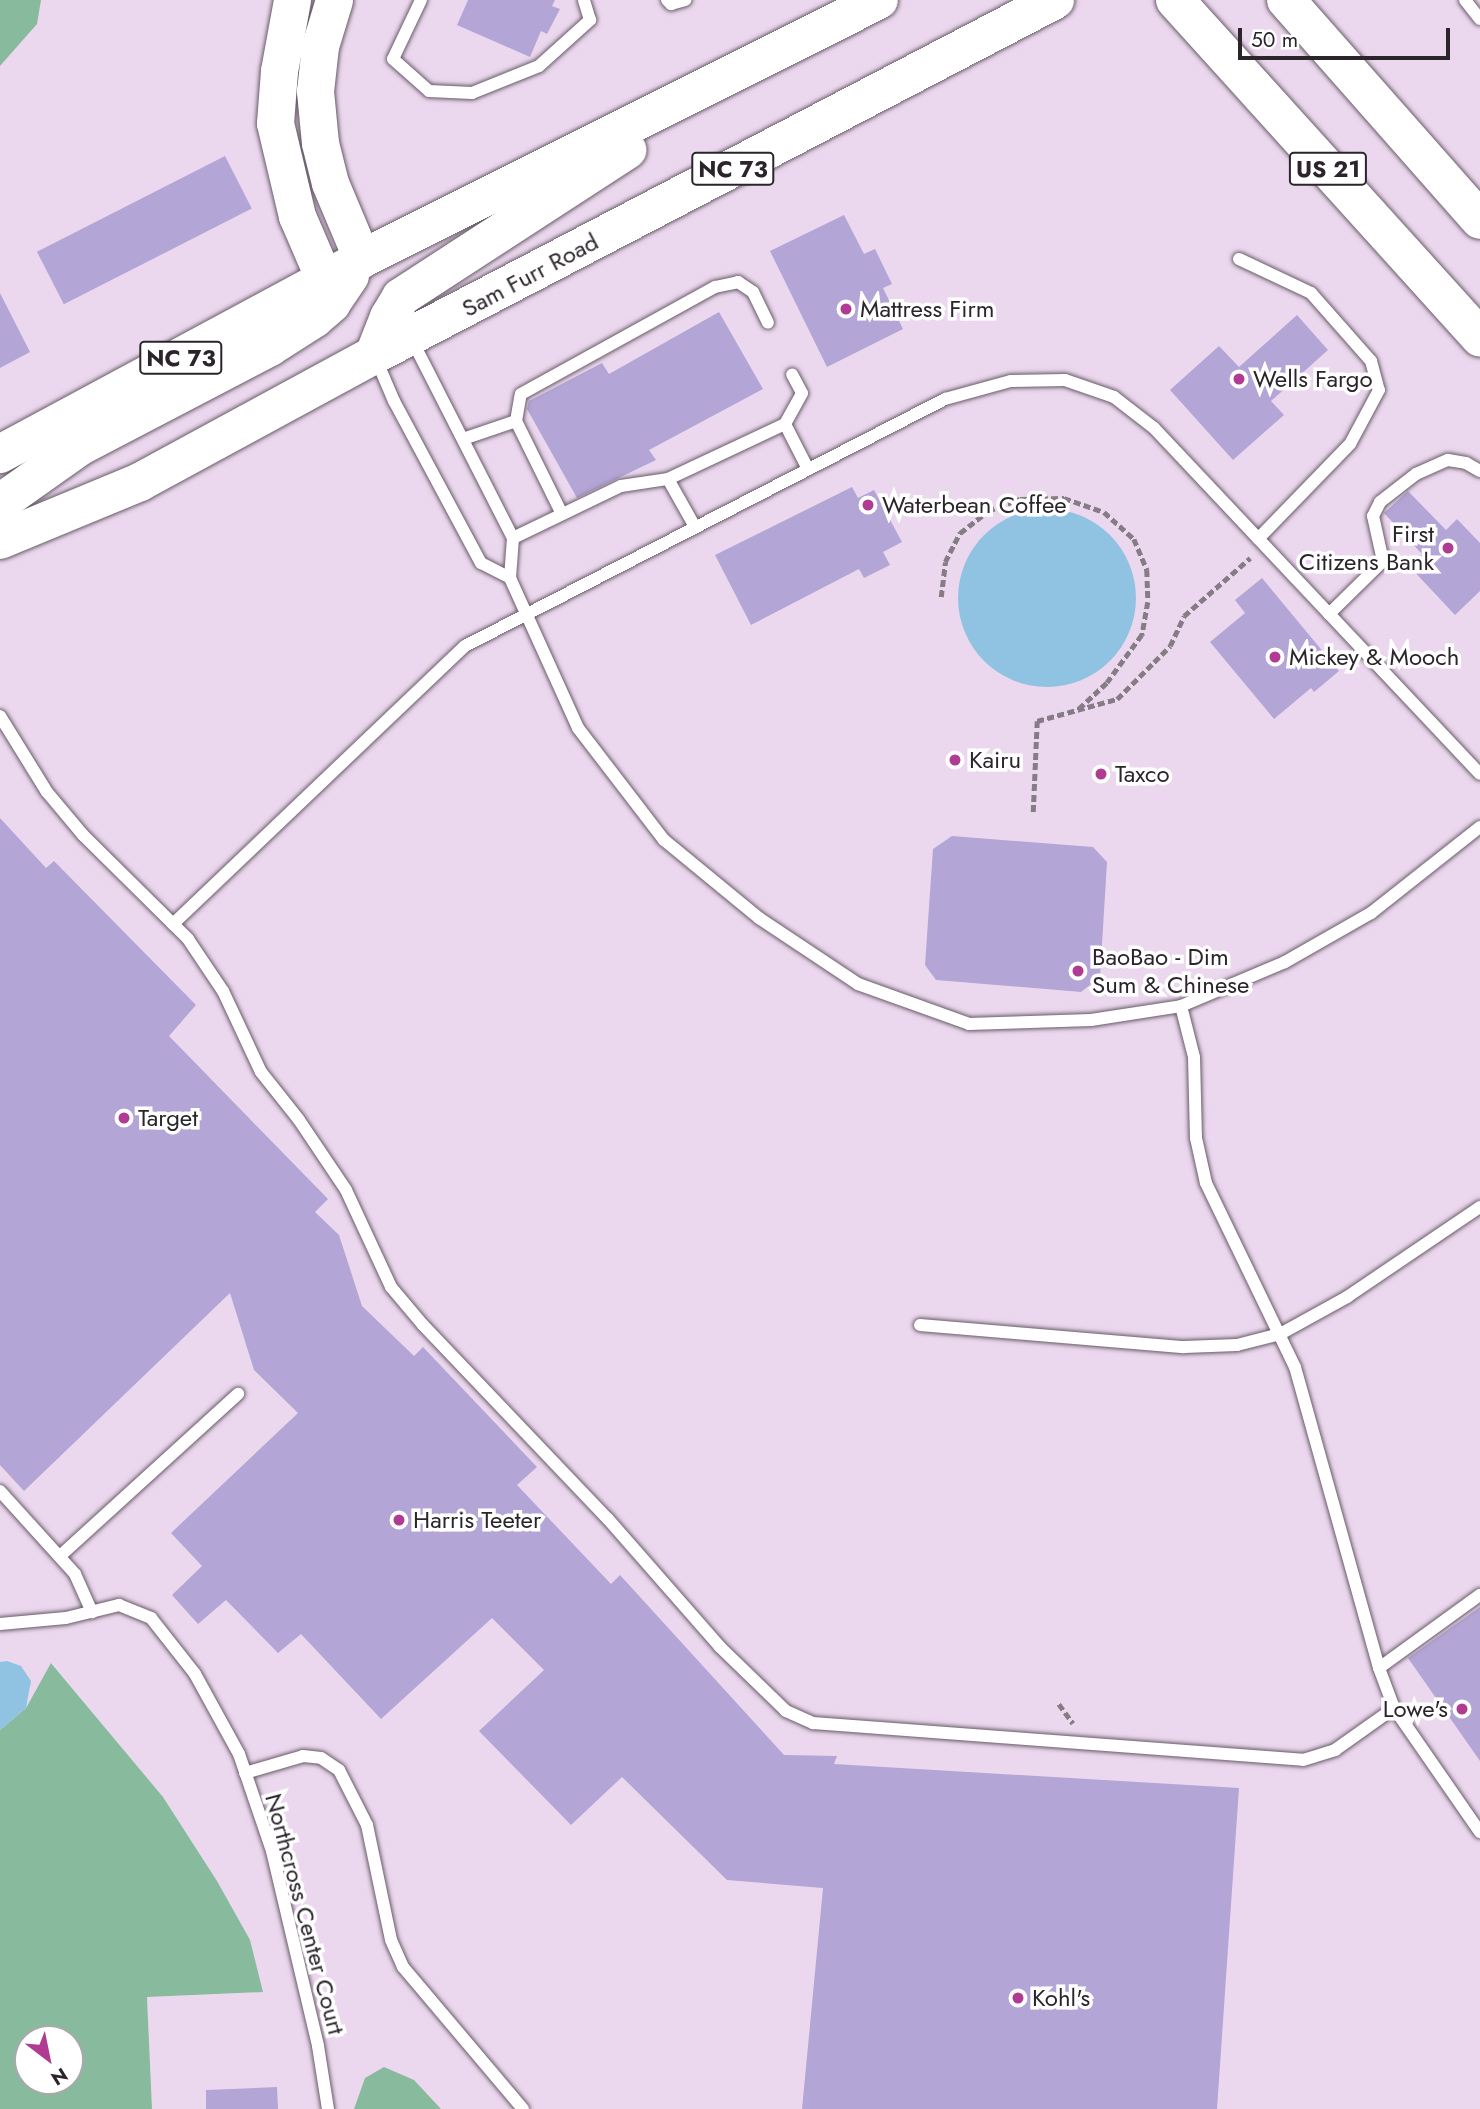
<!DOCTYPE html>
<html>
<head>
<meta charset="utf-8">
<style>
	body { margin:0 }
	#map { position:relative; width:1480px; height:2109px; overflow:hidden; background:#f2e4f3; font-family:Jost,sans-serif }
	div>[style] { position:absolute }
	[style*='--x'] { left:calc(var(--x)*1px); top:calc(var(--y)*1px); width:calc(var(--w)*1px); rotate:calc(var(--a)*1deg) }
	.built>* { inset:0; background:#ecd8ee }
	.forest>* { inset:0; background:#88bb9d }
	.water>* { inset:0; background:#90c3e2 }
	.round { border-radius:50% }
	.building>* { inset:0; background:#b3a5d5; transform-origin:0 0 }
	.path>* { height:4.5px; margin-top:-2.25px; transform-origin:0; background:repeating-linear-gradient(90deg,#857c86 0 7px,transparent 0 10.5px) }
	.roads { filter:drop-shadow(0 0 2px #685c69) drop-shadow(0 0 2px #685c69) }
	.lane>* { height:12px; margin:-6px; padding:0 6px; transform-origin:6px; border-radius:6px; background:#fff }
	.secondary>* { height:37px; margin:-18.5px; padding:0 18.5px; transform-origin:18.5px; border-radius:18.5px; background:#fff }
	.primary>* { height:38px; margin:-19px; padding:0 19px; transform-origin:19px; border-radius:19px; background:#fff }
	.dots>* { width:19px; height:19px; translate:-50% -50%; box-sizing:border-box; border:4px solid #fff; border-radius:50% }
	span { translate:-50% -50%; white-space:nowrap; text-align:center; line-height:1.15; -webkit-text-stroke:7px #fff; paint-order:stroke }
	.shield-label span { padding:2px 5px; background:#fff; border:2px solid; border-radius:5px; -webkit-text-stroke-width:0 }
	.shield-label { font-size:23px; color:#2b252b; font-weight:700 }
	.street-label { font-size:24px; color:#2b252b }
	.poi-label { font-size:24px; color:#2b252b }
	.left { translate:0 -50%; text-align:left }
	.right { translate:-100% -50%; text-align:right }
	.north { position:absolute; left:14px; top:2025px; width:70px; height:70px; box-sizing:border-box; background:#fff; border:2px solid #aaa8aa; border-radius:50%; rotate:148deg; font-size:19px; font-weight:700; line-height:28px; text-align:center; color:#2b252b }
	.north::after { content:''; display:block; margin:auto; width:24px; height:32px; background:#b03b93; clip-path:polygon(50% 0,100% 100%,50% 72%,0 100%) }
	.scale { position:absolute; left:1238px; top:28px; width:212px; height:32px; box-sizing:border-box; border:4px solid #2b252b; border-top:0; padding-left:9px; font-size:21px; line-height:24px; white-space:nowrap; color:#2b252b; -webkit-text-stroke:5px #fff; paint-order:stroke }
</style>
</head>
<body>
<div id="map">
	<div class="built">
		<div style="clip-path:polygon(0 0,1480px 0,1480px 2109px,152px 2109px,147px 1997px,262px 1992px,217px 1881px,163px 1797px,52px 1663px,26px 1708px,0 1730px)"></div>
	</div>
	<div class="forest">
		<div style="clip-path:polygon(0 0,41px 0,37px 24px,0 66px)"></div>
		<div style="clip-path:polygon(evenodd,51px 1663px,163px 1797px,217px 1881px,250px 1940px,263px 1992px,147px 1997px,152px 2109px,0 2109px,0 1730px,26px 1708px,51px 1663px,28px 2039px,70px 2039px,70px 2081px,28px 2081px,28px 2039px)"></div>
		<div style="clip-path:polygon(384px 2067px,414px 2080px,441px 2109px,354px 2109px,365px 2078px)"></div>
	</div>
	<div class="water">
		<div class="round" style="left:958px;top:509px;width:178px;height:178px"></div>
		<div style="clip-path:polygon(7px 1661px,21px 1666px,31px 1681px,26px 1708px,0 1730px,0 1662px)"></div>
	</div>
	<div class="building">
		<div style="clip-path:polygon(468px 0,555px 0,552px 6px,560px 9px,547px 34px,541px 31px,530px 57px,457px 25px)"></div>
		<div style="left:225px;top:156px;width:59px;height:211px;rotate:63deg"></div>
		<div style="clip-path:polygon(844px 215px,864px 254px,875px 249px,892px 284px,883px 288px,903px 329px,827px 367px,770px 251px)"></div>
		<div style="clip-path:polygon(0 293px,30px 352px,0 368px)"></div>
		<div style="clip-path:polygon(719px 312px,763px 389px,649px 450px,656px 460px,577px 498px,527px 409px,529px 401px,602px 363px,609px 374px)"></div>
		<div style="clip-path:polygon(1297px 315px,1328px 350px,1271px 401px,1284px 415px,1233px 460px,1170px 390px,1219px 346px,1239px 367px)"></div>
		<div style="clip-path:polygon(852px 487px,858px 498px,874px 490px,902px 542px,883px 552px,890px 565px,864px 578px,859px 569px,751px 625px,715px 555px)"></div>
		<div style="clip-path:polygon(1408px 491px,1446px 530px,1457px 519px,1480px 543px,1480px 591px,1455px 615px,1409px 566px,1422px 554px,1384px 513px)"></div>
		<div style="clip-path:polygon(1262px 578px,1339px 671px,1314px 692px,1311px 688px,1274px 719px,1210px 642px,1245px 613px,1235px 600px)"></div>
		<div style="clip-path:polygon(0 818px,46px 868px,54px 861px,196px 1005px,169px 1036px,328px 1199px,315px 1212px,339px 1235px,362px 1306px,414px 1356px,423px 1347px,537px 1467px,517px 1485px,611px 1584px,620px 1575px,784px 1755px,837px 1756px,834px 1764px,1239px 1788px,1217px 2109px,802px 2109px,823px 1888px,727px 1880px,622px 1777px,571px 1825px,479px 1731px,544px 1670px,492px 1618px,381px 1719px,301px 1634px,278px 1653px,226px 1600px,198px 1624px,172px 1595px,202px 1566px,171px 1533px,298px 1413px,254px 1370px,230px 1293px,24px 1491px,0 1465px)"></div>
		<div style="clip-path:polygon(952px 836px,1093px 847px,1107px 862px,1100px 977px,1081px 992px,936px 980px,925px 965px,933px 849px)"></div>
		<div style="clip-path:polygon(1480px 1607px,1480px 1761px,1408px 1658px)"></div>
		<div style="clip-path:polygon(277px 2087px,278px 2109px,206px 2109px,206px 2090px)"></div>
	</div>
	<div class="path">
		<div style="--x:941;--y:597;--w:35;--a:-83"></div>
		<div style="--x:945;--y:562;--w:33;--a:-63"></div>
		<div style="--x:960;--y:533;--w:36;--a:-38"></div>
		<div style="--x:988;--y:511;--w:34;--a:-21"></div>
		<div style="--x:1020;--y:499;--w:44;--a:-1.3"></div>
		<div style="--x:1064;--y:498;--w:42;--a:19.3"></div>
		<div style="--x:1104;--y:512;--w:40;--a:42"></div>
		<div style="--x:1134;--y:539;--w:34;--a:67"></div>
		<div style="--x:1147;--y:570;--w:32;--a:88"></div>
		<div style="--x:1148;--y:602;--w:34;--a:100"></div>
		<div style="--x:1142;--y:635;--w:59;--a:126.1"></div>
		<div style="--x:1107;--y:683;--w:40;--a:137"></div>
		<div style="--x:1033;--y:812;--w:91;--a:-87.5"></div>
		<div style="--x:1037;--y:721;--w:83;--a:-15.4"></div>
		<div style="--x:1117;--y:699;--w:75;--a:-45"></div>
		<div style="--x:1170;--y:646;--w:33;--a:-65"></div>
		<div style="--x:1184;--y:616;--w:88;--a:-41.3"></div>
		<div style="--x:1059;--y:1704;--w:24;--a:54"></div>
	</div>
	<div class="roads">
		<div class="lane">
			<div style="--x:421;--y:0;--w:65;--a:115.4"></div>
			<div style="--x:393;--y:59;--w:48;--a:41.6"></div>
			<div style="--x:429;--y:91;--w:43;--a:2.7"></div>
			<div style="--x:472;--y:93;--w:72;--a:-21.9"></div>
			<div style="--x:539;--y:66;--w:69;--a:-42"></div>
			<div style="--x:590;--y:20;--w:21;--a:-107"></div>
			<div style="--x:667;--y:0;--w:6;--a:45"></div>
			<div style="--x:671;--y:4;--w:15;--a:-16"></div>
			<div style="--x:1465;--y:0;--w:24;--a:52"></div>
			<div style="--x:1239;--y:259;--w:80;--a:25.3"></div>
			<div style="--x:1311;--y:293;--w:91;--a:48.6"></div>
			<div style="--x:1371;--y:361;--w:30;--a:75"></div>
			<div style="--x:1379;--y:390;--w:61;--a:118.2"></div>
			<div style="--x:1350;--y:444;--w:132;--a:134.1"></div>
			<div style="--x:412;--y:340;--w:222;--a:63"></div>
			<div style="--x:513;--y:538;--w:40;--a:94.3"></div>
			<div style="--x:510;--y:578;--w:165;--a:65.6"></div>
			<div style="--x:578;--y:728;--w:141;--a:52.5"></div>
			<div style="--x:664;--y:840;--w:123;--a:39.4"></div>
			<div style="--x:759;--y:918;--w:119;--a:33.7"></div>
			<div style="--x:858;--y:984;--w:118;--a:19.8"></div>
			<div style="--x:969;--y:1024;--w:122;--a:-1.9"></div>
			<div style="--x:1091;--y:1020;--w:91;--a:-8.8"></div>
			<div style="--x:1181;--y:1006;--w:113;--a:-22.9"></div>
			<div style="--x:1285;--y:962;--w:99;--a:-29.7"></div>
			<div style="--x:1371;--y:913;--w:139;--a:-38.3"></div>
			<div style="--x:376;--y:359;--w:46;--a:66.8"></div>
			<div style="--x:394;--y:401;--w:184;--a:61.8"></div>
			<div style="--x:481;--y:563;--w:33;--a:27"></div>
			<div style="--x:516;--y:421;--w:27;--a:-80"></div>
			<div style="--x:521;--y:394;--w:222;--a:-28.9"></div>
			<div style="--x:715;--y:287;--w:24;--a:-12"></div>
			<div style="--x:738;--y:282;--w:18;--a:34"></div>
			<div style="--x:753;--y:292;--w:34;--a:64"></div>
			<div style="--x:785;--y:424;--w:35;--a:-61"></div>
			<div style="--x:802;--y:393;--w:21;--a:-118"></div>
			<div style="--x:463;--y:439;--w:56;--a:-18.8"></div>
			<div style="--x:516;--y:421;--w:104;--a:63.7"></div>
			<div style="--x:668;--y:479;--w:55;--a:60.6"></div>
			<div style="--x:513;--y:538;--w:120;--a:-25.7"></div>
			<div style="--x:621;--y:486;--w:48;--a:-8.5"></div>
			<div style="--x:668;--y:479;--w:129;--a:-25.2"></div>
			<div style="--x:785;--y:424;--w:51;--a:62.9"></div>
			<div style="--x:1329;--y:614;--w:76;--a:-44.5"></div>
			<div style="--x:1383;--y:561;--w:46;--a:-102.5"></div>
			<div style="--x:1373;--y:516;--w:16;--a:-63"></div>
			<div style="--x:1380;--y:502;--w:46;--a:-37.9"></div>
			<div style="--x:1416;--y:474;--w:35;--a:-24"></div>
			<div style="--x:1448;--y:460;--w:18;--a:9"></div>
			<div style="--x:1466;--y:463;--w:16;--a:30"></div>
			<div style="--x:0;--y:716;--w:89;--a:58.3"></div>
			<div style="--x:47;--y:792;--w:56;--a:50.1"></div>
			<div style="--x:83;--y:835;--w:148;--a:44.7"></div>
			<div style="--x:188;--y:939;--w:63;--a:56.1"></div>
			<div style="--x:223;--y:991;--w:89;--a:64.9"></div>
			<div style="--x:261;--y:1072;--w:61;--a:51.6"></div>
			<div style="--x:299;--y:1120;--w:84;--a:56.1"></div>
			<div style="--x:346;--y:1190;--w:107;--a:65.1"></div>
			<div style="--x:391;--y:1287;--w:50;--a:49.9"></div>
			<div style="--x:423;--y:1325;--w:268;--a:46.4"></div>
			<div style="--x:608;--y:1519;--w:169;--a:48.8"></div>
			<div style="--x:719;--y:1646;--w:93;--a:44.1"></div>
			<div style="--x:786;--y:1711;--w:30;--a:24"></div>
			<div style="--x:813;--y:1723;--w:491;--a:4.3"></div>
			<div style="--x:1303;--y:1760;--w:34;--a:-17"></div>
			<div style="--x:1335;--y:1750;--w:72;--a:-35.4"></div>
			<div style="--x:173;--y:924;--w:403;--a:-43.6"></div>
			<div style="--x:465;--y:646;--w:540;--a:-27.23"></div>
			<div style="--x:945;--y:399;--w:68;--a:-15.3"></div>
			<div style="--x:1011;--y:381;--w:54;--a:-1.1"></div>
			<div style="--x:1065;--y:380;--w:52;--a:19.1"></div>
			<div style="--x:1114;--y:397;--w:51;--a:37.8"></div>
			<div style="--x:1154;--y:428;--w:475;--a:46.7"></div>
			<div style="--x:1181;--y:1006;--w:53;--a:75.7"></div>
			<div style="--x:1194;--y:1057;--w:81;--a:88.6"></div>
			<div style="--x:1196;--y:1138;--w:46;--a:77.5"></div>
			<div style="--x:1206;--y:1183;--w:204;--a:64.2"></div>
			<div style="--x:1295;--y:1367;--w:313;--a:74.4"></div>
			<div style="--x:1379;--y:1668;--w:43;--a:69.4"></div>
			<div style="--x:1394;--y:1708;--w:151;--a:55.3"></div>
			<div style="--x:920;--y:1325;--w:265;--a:4.8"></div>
			<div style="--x:1184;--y:1347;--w:53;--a:-2.2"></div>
			<div style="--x:1237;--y:1345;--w:44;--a:-14.3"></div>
			<div style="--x:1280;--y:1334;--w:77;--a:-28.9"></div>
			<div style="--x:1347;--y:1297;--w:161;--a:-34.1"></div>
			<div style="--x:0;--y:1491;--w:112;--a:47.9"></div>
			<div style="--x:75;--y:1574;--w:42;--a:65.9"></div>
			<div style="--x:60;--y:1556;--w:241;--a:-42.3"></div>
			<div style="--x:0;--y:1624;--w:66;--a:-5.2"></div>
			<div style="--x:66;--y:1618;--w:55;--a:-13.8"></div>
			<div style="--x:119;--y:1605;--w:35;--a:22"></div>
			<div style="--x:151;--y:1618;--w:71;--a:51.8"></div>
			<div style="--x:195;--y:1674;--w:91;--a:61.2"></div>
			<div style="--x:239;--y:1754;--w:102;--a:71.2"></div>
			<div style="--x:272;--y:1851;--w:200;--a:76.7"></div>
			<div style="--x:318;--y:2046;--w:64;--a:81"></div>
			<div style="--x:1379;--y:1668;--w:125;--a:-35.9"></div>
			<div style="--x:245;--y:1773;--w:60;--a:-16.3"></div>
			<div style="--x:303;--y:1756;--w:18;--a:6"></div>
			<div style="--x:321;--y:1758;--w:22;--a:34"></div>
			<div style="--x:339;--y:1770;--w:62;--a:63"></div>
			<div style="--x:367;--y:1825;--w:117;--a:78.2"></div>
			<div style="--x:391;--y:1940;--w:30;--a:66"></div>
			<div style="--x:403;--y:1967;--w:186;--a:49.8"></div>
		</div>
		<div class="secondary">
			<div style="--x:292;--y:0;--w:72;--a:100.4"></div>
			<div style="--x:279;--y:71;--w:52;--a:94.4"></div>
			<div style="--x:275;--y:123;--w:96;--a:76.7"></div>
			<div style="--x:297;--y:216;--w:71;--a:66.7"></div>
			<div style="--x:334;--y:0;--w:48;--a:106.9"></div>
			<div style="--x:320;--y:46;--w:45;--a:96.3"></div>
			<div style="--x:315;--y:91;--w:52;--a:84.5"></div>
			<div style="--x:320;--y:143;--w:41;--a:76"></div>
			<div style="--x:330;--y:183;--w:82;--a:67.2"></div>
		</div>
		<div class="primary">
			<div style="--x:1175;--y:0;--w:455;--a:47.9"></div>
			<div style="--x:1286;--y:0;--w:293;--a:48.6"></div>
			<div style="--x:374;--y:355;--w:41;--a:-68.5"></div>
			<div style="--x:389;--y:317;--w:23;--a:-59"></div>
			<div style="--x:401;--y:297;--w:270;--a:-33"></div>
			<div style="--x:0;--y:454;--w:411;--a:-28.3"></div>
			<div style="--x:362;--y:259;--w:578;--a:-26.61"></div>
			<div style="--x:0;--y:503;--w:97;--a:-35.3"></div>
			<div style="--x:79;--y:447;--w:216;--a:-27.6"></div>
			<div style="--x:270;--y:347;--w:52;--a:-32.5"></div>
			<div style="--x:314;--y:319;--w:23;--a:-41"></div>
			<div style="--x:331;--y:304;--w:34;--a:-56"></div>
			<div style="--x:0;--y:540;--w:152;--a:-22.5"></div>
			<div style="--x:140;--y:482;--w:266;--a:-28.5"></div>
			<div style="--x:374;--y:355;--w:768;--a:-27.53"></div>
		</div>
	</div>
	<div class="dots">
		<div style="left:846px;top:309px;background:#b03b93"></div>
		<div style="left:1239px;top:379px;background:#b03b93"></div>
		<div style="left:868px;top:505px;background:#b03b93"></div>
		<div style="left:1448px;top:548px;background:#b03b93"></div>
		<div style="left:1275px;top:657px;background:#b03b93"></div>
		<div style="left:955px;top:760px;background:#b03b93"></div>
		<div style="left:1101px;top:774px;background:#b03b93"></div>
		<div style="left:1078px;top:971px;background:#b03b93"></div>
		<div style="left:124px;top:1118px;background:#b03b93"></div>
		<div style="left:399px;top:1520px;background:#b03b93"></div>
		<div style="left:1462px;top:1709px;background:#b03b93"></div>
		<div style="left:1018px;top:1998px;background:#b03b93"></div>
	</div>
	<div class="shield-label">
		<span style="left:733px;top:169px">NC 73</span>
		<span style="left:1328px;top:169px">US 21</span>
		<span style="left:181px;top:358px">NC 73</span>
	</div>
	<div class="street-label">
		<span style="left:530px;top:275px;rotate:-28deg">Sam Furr Road</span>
		<span style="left:305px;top:1914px;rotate:75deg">Northcross Center Court</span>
	</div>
	<div class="poi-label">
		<span class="left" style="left:860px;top:309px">Mattress Firm</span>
		<span class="left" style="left:1253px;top:379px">Wells Fargo</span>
		<span class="left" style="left:882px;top:505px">Waterbean Coffee</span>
		<span class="right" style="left:1434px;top:548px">First<br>Citizens Bank</span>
		<span class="left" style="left:1289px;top:657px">Mickey &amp; Mooch</span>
		<span class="left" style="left:969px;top:760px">Kairu</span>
		<span class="left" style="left:1115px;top:774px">Taxco</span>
		<span class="left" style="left:1092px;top:971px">BaoBao - Dim<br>Sum &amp; Chinese</span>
		<span class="left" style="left:138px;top:1118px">Target</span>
		<span class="left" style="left:413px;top:1520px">Harris Teeter</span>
		<span class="right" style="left:1448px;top:1709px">Lowe's</span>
		<span class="left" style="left:1032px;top:1998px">Kohl's</span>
	</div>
	<div class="north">N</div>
	<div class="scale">50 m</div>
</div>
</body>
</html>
